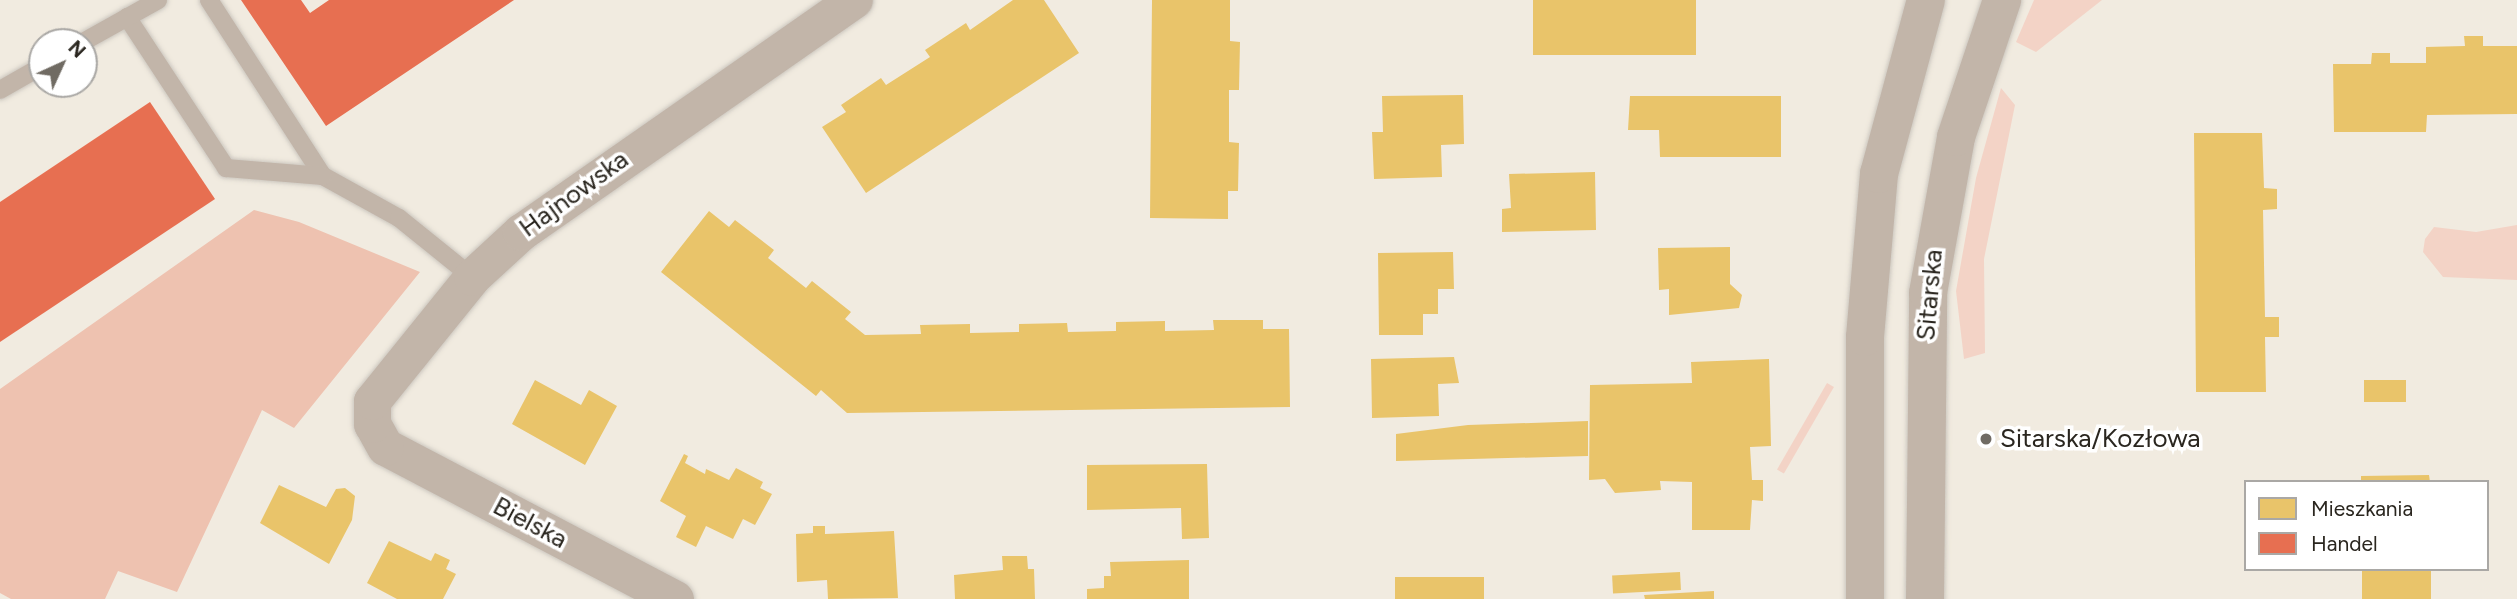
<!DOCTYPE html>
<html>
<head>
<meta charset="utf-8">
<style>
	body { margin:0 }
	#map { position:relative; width:2517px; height:599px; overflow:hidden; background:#f1ebe0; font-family:Figtree,sans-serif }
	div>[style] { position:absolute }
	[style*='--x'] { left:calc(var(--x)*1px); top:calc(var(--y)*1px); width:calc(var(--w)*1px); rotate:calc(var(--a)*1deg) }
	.green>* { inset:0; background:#f3d3c6; transform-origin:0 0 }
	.forest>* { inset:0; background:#eec2b0 }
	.homes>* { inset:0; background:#e9c46a; transform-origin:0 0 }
	.shops>* { inset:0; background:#e76f51 }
	.roads { filter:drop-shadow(0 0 2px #ccc7bf) drop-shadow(0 0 2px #ccc7bf) }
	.service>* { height:18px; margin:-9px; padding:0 9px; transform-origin:9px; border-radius:9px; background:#c2b5a9 }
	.minor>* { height:37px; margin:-18.5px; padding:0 18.5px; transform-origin:18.5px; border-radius:18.5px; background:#c2b5a9 }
	.tertiary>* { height:38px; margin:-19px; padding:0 19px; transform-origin:19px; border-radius:19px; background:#c2b5a9 }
	.dots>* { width:19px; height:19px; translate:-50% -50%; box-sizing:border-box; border:4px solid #fff; border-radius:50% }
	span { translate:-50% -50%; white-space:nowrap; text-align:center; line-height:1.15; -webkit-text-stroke:7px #fff; paint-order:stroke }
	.street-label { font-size:26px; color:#2a261f }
	.poi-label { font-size:26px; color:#2a261f }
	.left { translate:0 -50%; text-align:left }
	.legend { position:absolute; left:2244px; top:480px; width:245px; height:91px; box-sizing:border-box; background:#fff; border:2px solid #aaa8a5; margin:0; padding:9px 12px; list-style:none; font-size:21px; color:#2a261f }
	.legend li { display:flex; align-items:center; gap:14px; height:35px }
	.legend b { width:35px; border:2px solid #aaa8a5 }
	.north { position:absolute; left:28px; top:28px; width:70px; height:70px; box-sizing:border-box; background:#fff; border:2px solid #aaa8a5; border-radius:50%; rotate:45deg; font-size:19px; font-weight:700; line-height:28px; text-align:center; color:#2a261f }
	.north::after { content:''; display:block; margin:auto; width:24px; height:32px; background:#706b63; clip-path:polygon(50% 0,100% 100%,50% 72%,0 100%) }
</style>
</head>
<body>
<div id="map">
	<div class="green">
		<div style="clip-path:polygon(2034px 0,2102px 0,2036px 52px,2016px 42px)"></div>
		<div style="clip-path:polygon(2001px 88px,2015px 105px,1984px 259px,1985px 353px,1964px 359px,1956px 291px,1976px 178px)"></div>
		<div style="clip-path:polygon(2517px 225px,2517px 280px,2443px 277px,2423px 252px,2425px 239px,2434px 227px,2476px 232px)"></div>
		<div style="left:1827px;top:383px;width:8px;height:100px;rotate:30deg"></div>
	</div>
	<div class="forest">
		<div style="clip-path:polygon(254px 210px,299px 222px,420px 272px,294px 428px,262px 410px,177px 592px,118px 571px,105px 599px,11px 599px,0 593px,0 389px)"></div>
	</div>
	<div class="homes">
		<div style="clip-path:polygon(1013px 0,1044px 0,1079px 53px,866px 193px,822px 127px,846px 112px,841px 105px,881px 78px,886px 85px,930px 57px,925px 50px,966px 23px,970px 30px)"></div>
		<div style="clip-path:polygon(1152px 0,1230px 0,1230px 41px,1240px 42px,1239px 90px,1229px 90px,1229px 142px,1239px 143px,1238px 191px,1228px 191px,1228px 219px,1150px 218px)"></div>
		<div style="left:1533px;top:0;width:163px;height:55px"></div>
		<div style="clip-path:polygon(2464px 36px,2483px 36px,2483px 46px,2517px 46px,2517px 114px,2427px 115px,2426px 132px,2334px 132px,2333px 64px,2371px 64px,2372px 53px,2390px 53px,2390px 63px,2426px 63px,2426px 47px,2465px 46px)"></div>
		<div style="clip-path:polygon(1463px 95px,1464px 144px,1441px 145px,1442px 177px,1374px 179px,1372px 132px,1383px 132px,1382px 96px)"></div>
		<div style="clip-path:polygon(1630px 96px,1781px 96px,1781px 157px,1660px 157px,1659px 130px,1628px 130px)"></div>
		<div style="clip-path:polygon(2194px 133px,2262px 133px,2264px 188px,2277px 189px,2277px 209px,2263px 210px,2265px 317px,2279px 317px,2279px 337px,2265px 337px,2266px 392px,2196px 392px)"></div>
		<div style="clip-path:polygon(1595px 172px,1596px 230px,1502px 232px,1502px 209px,1511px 208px,1509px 174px)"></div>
		<div style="clip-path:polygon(709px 211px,729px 227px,735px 220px,774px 250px,768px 258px,806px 288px,812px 281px,851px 312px,845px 319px,865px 335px,921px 334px,920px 325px,970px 324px,970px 333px,1019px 332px,1019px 324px,1067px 323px,1068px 332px,1116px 331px,1116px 322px,1165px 321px,1165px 331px,1214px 330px,1213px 320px,1263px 320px,1263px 329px,1289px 329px,1290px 407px,847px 413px,821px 390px,816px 396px,661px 272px)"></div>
		<div style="clip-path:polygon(1730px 247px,1730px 284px,1742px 295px,1739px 308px,1669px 315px,1669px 289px,1659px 290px,1658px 248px)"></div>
		<div style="clip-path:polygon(1453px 252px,1454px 289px,1438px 289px,1438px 314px,1423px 314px,1423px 335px,1379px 335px,1378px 253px)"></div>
		<div style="clip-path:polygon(1454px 357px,1459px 383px,1438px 384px,1439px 416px,1372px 418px,1371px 359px)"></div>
		<div style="clip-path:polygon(1769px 359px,1771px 446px,1750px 447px,1752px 480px,1763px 480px,1763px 501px,1752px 500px,1750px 530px,1692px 530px,1692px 482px,1660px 481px,1661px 490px,1615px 493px,1605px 479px,1589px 480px,1590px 385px,1692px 383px,1691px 362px)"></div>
		<div style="clip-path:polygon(535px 380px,581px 405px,589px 390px,617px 406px,585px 465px,512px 424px)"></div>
		<div style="left:2364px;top:380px;width:42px;height:22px"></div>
		<div style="clip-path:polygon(1588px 421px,1588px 456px,1396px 461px,1396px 434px,1468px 425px)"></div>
		<div style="clip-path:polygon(684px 454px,688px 456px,685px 463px,705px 474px,706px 469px,729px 480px,736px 468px,763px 482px,760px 488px,772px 494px,755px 525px,743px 519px,733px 539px,706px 526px,696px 547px,676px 537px,686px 516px,660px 501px)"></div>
		<div style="clip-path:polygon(1207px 464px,1209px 538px,1182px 539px,1181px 508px,1087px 510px,1087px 465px)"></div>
		<div style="clip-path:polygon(2429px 475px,2430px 482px,2361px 482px,2361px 476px)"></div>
		<div style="clip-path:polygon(279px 485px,326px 507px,336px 489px,345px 488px,355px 496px,352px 520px,329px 564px,260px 523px)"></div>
		<div style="clip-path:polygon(813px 526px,825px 526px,825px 534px,894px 531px,898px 598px,828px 599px,827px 580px,797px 582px,796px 534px,813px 533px)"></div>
		<div style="clip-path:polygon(389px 541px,431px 561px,435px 553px,450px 560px,446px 569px,456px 574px,443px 599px,397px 599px,367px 583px)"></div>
		<div style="clip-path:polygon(1002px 556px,1027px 556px,1028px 569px,1034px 569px,1035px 599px,955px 599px,954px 575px,1003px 570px)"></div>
		<div style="clip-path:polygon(1189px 560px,1189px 599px,1087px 599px,1087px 589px,1104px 588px,1104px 576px,1111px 576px,1110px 562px)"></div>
		<div style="left:2362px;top:569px;width:69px;height:30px"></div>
		<div style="left:1680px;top:572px;width:18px;height:68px;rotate:87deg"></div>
		<div style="left:1484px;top:577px;width:22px;height:89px;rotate:90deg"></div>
		<div style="clip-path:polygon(1714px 591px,1714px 599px,1645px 599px,1644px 595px)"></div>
	</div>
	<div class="shops">
		<div style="clip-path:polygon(241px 0,301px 0,310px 13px,329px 0,514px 0,326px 126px)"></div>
		<div style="clip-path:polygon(150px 102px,215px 199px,0 342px,0 202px)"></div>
	</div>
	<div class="roads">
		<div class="service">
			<div style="--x:209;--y:0;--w:210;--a:57.1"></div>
			<div style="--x:323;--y:176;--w:87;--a:28.9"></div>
			<div style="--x:399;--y:218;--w:94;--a:38.9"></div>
			<div style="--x:127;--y:17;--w:181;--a:56.7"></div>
			<div style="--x:226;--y:168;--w:97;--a:4.7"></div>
			<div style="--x:83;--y:42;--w:86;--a:-29.2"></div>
			<div style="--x:0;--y:90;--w:48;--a:-29.7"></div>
		</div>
		<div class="minor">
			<div style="--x:675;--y:599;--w:327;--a:-152.3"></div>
			<div style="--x:385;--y:447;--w:26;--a:-119"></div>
			<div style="--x:372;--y:424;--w:23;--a:-90"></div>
			<div style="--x:372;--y:401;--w:159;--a:-51.1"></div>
			<div style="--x:472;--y:277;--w:67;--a:-42.6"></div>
			<div style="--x:521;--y:232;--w:406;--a:-34.9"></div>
		</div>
		<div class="tertiary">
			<div style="--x:1865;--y:599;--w:262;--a:-90"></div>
			<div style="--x:1865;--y:337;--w:164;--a:-85.1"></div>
			<div style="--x:1879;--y:174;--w:180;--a:-74.9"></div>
			<div style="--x:1925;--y:599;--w:306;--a:-89.4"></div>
			<div style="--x:1928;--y:293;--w:158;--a:-79.8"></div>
			<div style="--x:1956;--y:137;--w:145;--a:-71.4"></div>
		</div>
	</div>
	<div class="dots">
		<div style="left:1986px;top:439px;background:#706b63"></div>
	</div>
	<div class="street-label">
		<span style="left:574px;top:194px;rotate:-36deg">Hajnowska</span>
		<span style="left:1930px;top:295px;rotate:-85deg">Sitarska</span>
		<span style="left:530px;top:523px;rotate:28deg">Bielska</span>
	</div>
	<div class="poi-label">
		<span class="left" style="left:2000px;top:439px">Sitarska/Kozłowa</span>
	</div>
	<ul class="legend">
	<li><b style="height:19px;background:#e9c46a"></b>Mieszkania</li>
	<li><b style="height:19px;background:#e76f51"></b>Handel</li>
	</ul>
	<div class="north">N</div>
</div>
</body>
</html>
